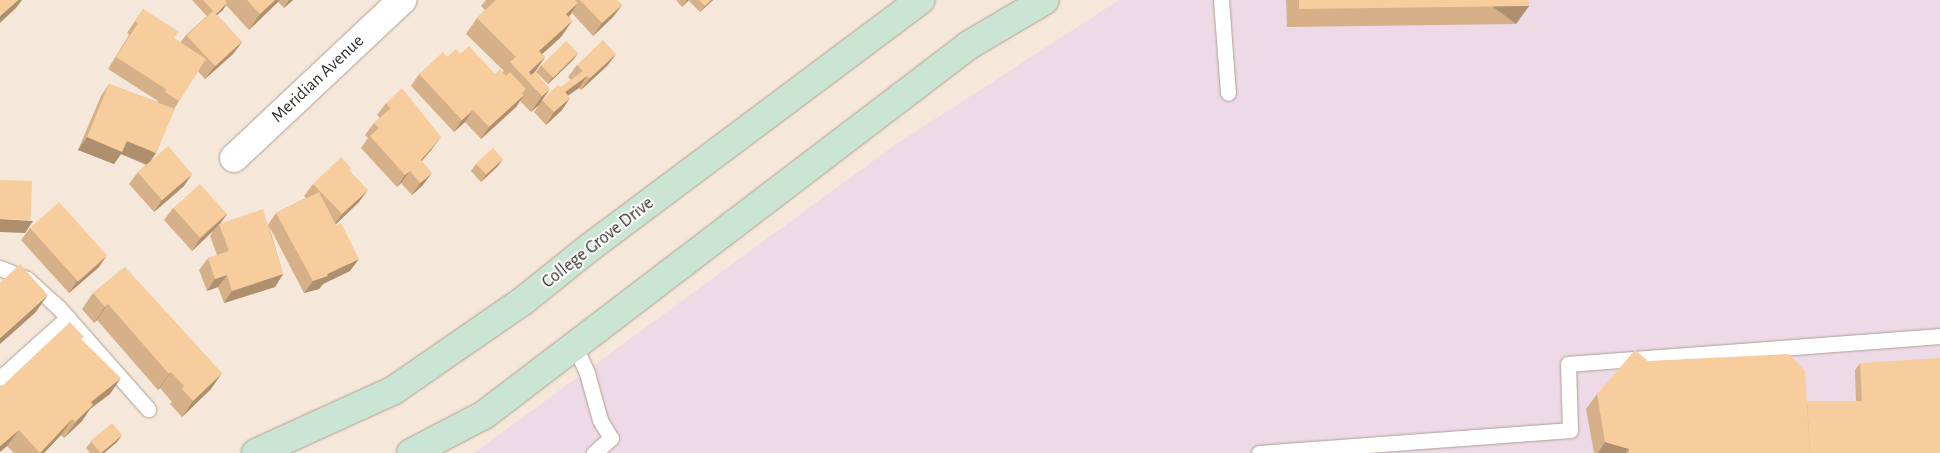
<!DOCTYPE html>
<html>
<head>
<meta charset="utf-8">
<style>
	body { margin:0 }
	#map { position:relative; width:1940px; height:453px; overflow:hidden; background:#f5e7d9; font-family:"Alegreya Sans",sans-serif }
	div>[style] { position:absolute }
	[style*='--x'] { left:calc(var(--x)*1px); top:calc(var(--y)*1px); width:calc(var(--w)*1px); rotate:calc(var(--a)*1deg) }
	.commercial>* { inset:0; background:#eed9e7 }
	.roads { filter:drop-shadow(0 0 1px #ada092) drop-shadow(0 0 1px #ada092) }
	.lane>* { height:15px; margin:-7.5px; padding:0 7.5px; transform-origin:7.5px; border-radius:7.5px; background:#fff }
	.street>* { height:28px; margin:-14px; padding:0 14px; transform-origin:14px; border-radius:14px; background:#fff }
	.secondary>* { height:28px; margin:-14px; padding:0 14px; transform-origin:14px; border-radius:14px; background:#cbe5d4 }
	.wall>* { inset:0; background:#d5b088 }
	.shaded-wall>* { inset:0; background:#ae906f; transform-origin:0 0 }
	.building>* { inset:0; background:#f8cd9e; transform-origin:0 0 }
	span { translate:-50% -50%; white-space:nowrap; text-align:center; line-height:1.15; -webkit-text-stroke:4px #fff; paint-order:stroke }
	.street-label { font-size:18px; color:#342e29 }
</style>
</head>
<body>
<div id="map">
	<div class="commercial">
		<div style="clip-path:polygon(1119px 0,1940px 0,1940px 453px,474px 453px,895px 145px)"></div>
	</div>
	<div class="roads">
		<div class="lane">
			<div style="--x:1221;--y:0;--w:93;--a:85.7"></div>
			<div style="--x:0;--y:268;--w:29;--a:22"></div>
			<div style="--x:27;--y:279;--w:43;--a:42.2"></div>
			<div style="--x:59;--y:308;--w:135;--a:48.6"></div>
			<div style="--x:575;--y:346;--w:30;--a:66"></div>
			<div style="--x:587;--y:373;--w:49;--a:74.5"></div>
			<div style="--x:600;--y:420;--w:21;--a:59"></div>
			<div style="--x:611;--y:438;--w:23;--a:139"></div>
			<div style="--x:0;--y:378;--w:91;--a:-41.9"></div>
			<div style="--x:1259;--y:453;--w:312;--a:-4.2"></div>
			<div style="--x:1570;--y:430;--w:66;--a:-91.7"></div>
			<div style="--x:1568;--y:364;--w:373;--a:-4.3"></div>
		</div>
		<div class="street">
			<div style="--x:234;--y:158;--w:231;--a:-43.2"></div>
		</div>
		<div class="secondary">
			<div style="--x:256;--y:453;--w:152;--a:-24.5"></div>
			<div style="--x:394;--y:390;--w:157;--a:-34.6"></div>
			<div style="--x:523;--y:301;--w:85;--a:-38.8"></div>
			<div style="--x:589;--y:248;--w:414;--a:-36.8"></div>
			<div style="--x:411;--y:453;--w:82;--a:-27.5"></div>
			<div style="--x:484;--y:415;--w:610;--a:-37.34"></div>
			<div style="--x:969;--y:45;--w:88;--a:-30.6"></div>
		</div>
	</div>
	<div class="wall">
		<div style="clip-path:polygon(192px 0,293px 0,284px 8px,278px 2px,249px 30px,226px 5px,223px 10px,217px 15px,242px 42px,233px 54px,205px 79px,198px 71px,174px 109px,156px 153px,151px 160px,184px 186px,154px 212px,129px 184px,138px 172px,146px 165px,121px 154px,114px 164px,78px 150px,101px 96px,109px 84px,157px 102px,158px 101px,108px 69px,129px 35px,127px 33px,143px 9px,174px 38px,180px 43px,186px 35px,207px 16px)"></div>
		<div style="clip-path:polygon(486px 0,617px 0,622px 5px,613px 17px,593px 36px,572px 13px,569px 17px,572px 21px,561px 37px,542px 54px,545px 57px,535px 72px,543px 100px,571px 80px,568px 77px,577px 65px,616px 54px,607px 66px,581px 90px,579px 88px,568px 95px,562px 110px,546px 125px,534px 112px,539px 105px,531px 112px,520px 101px,516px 107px,481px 139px,465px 122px,454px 132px,411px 86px,419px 74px,447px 57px,460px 54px,495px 74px,503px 72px,504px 71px,466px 34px,477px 18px,485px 10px,481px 6px)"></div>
		<div style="clip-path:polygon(676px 0,689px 0,682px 7px)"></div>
		<div style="clip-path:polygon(690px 0,713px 0,700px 12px,689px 1px)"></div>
		<div style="clip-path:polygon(1286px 0,1528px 0,1529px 6px,1516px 24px,1287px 27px)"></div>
		<div style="clip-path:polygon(578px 53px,573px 60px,548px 84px,536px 72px,541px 65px)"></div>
		<div style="clip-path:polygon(386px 103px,432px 149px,422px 161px,423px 185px,412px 195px,401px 183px,397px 187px,361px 148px,368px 138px,365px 135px,374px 123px,380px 118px,377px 115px)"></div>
		<div style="clip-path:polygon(503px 159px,498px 166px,481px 182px,471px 171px,476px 164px)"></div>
		<div style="clip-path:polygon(349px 171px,359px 202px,335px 225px,350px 271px,323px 284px,319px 289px,304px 293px,269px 226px,283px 274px,275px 287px,224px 303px,218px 287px,207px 291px,199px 270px,208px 258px,217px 255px,210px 236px,214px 230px,192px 251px,164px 220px,173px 208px,227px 214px,221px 223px,268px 225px,276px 213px,306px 198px,304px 196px,313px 184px)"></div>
		<div style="clip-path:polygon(30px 228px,99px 267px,69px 293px,21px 240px)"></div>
		<div style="clip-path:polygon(125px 267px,211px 389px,182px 417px,170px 404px,172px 402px,160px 388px,158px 390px,97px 320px,94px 323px,82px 309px,93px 293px)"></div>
		<div style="clip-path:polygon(82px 340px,110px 394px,90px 409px,82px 421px,64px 438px,61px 435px,44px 453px,14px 453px,7px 446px,0 452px)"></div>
		<div style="clip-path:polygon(1648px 361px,1807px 401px,1856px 401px,1855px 370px,1860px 363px,1940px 453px,1594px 453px,1586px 409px,1597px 394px)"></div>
		<div style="clip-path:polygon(122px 435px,117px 442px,104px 453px,90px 453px,86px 448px,91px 442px)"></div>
	</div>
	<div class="shaded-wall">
		<div style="clip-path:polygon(18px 0,22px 0,16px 8px,0 23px,0 16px)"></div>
		<div style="clip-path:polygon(275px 0,280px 0,249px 30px,260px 14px)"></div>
		<div style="clip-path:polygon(289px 0,293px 0,284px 8px)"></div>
		<div style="clip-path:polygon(687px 0,689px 0,682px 7px)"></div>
		<div style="clip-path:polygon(711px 0,713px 0,700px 12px,705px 6px)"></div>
		<div style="clip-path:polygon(227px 3px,223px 10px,211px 20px,216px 14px)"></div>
		<div style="clip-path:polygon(578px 3px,567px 19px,566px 14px)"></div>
		<div style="clip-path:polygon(622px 5px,613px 17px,593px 36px,602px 23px)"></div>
		<div style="left:1529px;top:6px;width:22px;height:230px;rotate:126deg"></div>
		<div style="clip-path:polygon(572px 21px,561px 37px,528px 67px,539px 51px)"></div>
		<div style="clip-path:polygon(242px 42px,233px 54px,205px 79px,214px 67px)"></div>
		<div style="clip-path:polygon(578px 53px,573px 60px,548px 84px,552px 78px)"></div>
		<div style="clip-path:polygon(616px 54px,607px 66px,581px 90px,590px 78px)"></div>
		<div style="clip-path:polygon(545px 57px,534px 73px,527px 80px,529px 72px)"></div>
		<div style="clip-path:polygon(587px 76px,579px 88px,556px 104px,565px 92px)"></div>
		<div style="clip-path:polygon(550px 89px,539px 105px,531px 112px,542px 96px)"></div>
		<div style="clip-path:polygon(524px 95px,516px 107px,481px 139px,489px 127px)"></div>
		<div style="clip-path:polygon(570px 98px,562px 110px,546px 125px,554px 112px)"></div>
		<div style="clip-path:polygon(473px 110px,465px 122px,454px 132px,462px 120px)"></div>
		<div style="clip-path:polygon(87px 137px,127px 141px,156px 153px,148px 165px,121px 154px,114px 164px,78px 150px)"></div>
		<div style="clip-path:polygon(441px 137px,432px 149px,412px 172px,421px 160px)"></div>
		<div style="clip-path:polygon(503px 159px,498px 166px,481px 182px,486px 175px)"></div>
		<div style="clip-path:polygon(410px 171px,401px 183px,397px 187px,405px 175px)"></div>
		<div style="clip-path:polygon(432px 173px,423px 185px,412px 195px,420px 183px)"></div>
		<div style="clip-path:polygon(192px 174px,184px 186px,154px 212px,162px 200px)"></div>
		<div style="clip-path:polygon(368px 190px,359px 202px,333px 227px,342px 214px)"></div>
		<div style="clip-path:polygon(227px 214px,219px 225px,219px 224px,214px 230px,192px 251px,200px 239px)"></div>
		<div style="clip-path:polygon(0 219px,33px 221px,25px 233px,0 232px)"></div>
		<div style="clip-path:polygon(107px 255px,99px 267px,69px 293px,77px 281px)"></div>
		<div style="clip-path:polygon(359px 259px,350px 271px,323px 284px,319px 289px,304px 293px,313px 281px)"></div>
		<div style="clip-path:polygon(283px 274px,275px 287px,224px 303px,232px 291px)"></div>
		<div style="clip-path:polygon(227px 275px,218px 287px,207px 291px,215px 279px)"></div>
		<div style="clip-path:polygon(48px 295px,35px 313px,0 344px,0 338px)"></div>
		<div style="clip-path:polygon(108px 304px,97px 320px,94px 323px,105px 307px)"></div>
		<div style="clip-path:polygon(171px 372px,160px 388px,158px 390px,169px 374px)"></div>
		<div style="clip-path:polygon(222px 373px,211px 389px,182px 417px,193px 401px)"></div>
		<div style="clip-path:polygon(121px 378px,110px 394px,90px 409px,82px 421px,64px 438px,91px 402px)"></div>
		<div style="clip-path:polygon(72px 419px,61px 435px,44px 453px,40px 453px)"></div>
		<div style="clip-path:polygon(19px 430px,7px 446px,0 452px,0 446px)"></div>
		<div style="clip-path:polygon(122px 435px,117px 442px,104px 453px,101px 453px)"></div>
		<div style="clip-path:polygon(1605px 442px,1629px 449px,1626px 453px,1598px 453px)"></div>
	</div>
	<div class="building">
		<div style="clip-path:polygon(0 0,18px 0,0 16px)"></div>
		<div style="clip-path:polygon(203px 0,225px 0,227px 3px,216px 14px)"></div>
		<div style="clip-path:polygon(247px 0,275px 0,260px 14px)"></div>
		<div style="clip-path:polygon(496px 0,575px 0,578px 3px,566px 14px,572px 21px,539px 51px,545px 57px,529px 72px,531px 75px,535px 72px,550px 89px,542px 96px,510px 62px,516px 57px,477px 18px)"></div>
		<div style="clip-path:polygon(580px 0,617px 0,622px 5px,602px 23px)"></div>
		<div style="clip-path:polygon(699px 0,711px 0,705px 6px)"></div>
		<div style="clip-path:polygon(1299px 0,1528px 0,1529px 6px,1299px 9px)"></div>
		<div style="clip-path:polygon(143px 9px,179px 32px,174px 38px,206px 59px,179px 101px,165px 92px,166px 89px,116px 57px,138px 23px,135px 21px)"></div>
		<div style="left:213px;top:11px;width:42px;height:36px;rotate:47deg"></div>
		<div style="clip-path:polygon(603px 40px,616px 54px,590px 78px,587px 76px,565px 92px,570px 98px,554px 112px,542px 100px,558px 85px,561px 87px,583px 71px,577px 65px)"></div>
		<div style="left:566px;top:41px;width:17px;height:35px;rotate:45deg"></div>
		<div style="clip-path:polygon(469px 46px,495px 74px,500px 69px,506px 76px,510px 72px,526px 89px,522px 93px,524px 95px,489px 127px,473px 110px,462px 120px,419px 74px,443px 52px,447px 57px,456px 49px,460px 54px)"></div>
		<div style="clip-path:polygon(109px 84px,175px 109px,156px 153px,127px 141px,122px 152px,87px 137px)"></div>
		<div style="clip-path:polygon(402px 88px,441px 137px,421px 160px,432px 173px,420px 183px,410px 171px,405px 175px,370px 136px,379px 128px,374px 123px,391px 108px,386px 103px)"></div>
		<div style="left:168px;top:146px;width:37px;height:40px;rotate:49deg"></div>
		<div style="left:493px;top:148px;width:15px;height:23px;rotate:48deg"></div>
		<div style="clip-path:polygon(341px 157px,351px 168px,349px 170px,368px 190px,342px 214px,313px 184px)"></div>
		<div style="left:0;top:180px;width:32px;height:39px;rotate:2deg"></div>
		<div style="left:200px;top:184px;width:40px;height:36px;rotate:48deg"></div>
		<div style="clip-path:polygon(319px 192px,336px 225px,341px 223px,359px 259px,327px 274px,328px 276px,313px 281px,276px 213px)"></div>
		<div style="left:59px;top:202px;width:72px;height:39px;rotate:48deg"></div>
		<div style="clip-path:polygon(263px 209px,283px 274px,232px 291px,227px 275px,215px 279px,208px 258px,229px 251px,219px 224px)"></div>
		<div style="clip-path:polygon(20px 264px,48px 295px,0 338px,0 283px)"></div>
		<div style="clip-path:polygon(125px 267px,222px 373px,193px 401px,182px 389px,184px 386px,171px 372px,169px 374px,108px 304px,105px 307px,93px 293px)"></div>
		<div style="clip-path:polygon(70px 322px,84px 337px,81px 339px,121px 378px,91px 402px,93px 405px,75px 422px,72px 419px,40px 453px,19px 430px,0 446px,0 388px)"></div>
		<div style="clip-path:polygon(1635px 350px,1648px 361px,1789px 354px,1805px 371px,1810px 453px,1629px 453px,1629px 449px,1605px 442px,1597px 394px)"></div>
		<div style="clip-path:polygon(1940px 358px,1940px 453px,1810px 453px,1807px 401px,1862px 401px,1860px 363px)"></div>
		<div style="left:112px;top:423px;width:16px;height:28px;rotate:50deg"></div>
	</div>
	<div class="street-label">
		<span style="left:318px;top:79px;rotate:-43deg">Meridian Avenue</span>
		<span style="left:598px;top:243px;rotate:-38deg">College Grove Drive</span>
	</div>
</div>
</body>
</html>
